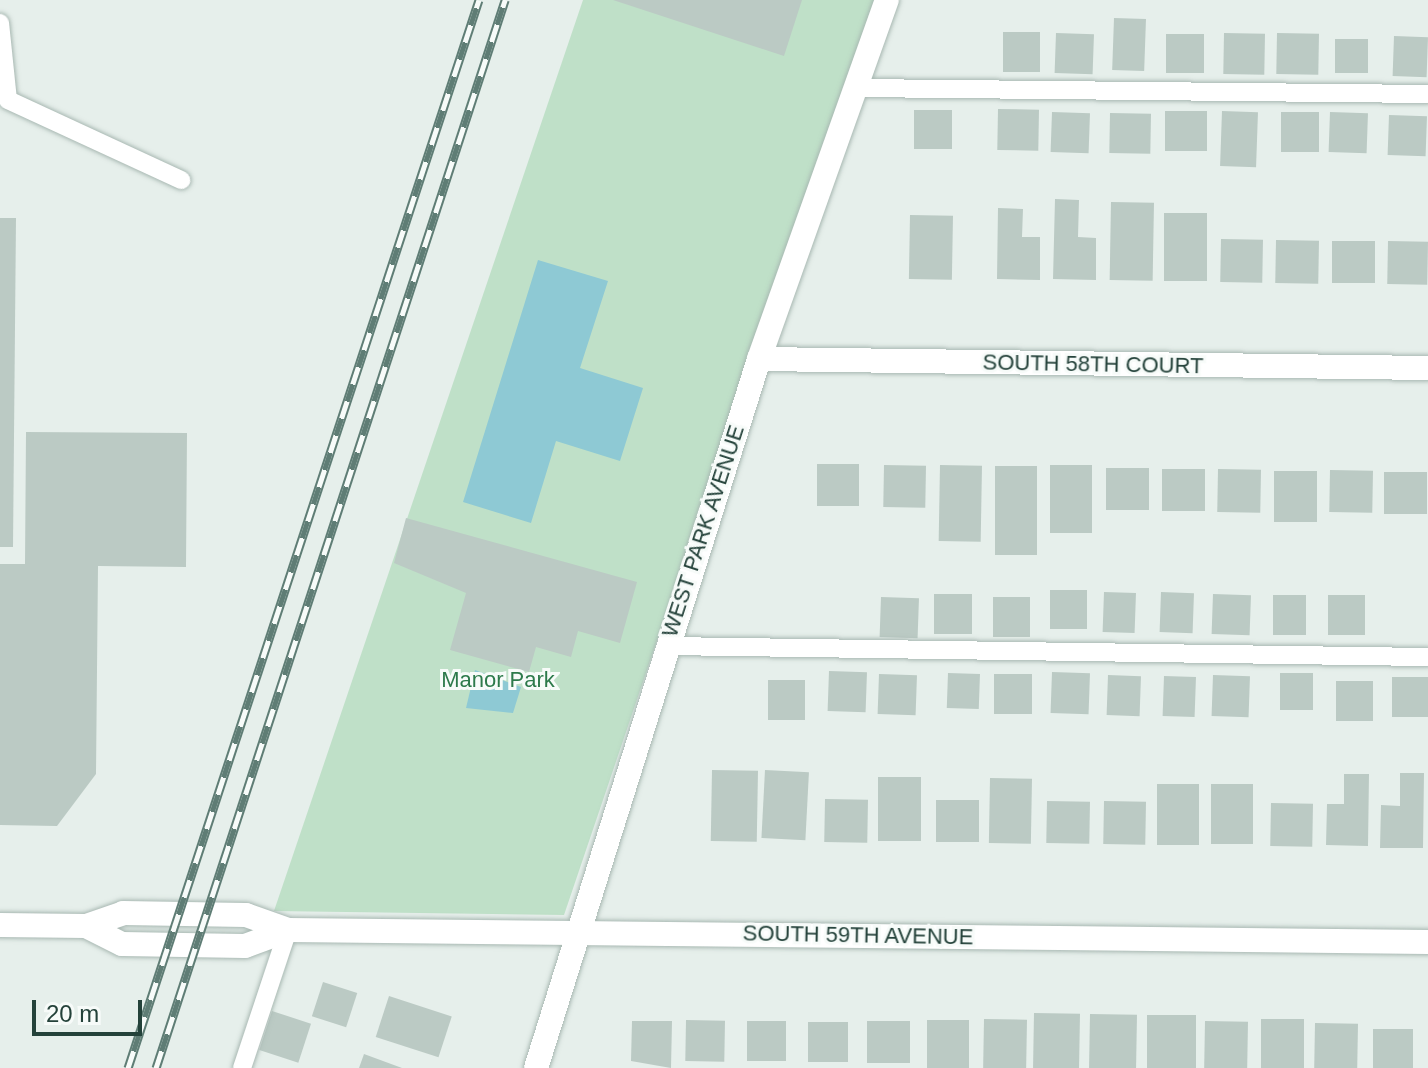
<!DOCTYPE html>
<html>
<head>
<meta charset="utf-8">
<style>
	body { margin:0 }
	#map { position:relative; width:1428px; height:1068px; overflow:hidden; background:#e6efeb; font-family:Helvetica,sans-serif }
	div>[style] { position:absolute }
	[style*='--x'] { left:calc(var(--x)*1px); top:calc(var(--y)*1px); width:calc(var(--w)*1px); rotate:calc(var(--a)*1deg) }
	.green>* { inset:0; background:#bfe0c8 }
	.water>* { inset:0; background:#8ec9d4 }
	.building>* { inset:0; background:#bbcac4; transform-origin:0 0 }
	.roads { filter:drop-shadow(0 0 2px #a8b8b2) drop-shadow(0 0 2px #a8b8b2) }
	.service>* { height:18px; margin:-9px; padding:0 9px; transform-origin:9px; border-radius:9px; background:#fff }
	.minor>* { height:24px; margin:-12px; padding:0 12px; transform-origin:12px; border-radius:12px; background:#fff }
	.rail>* { height:9px; margin-top:-4.5px; transform-origin:0; background:repeating-linear-gradient(90deg,#f7fbf9 0 18px,#5f7d75 0 36px); box-sizing:border-box; border-block:2px solid #5f7d75 }
	span { translate:-50% -50%; white-space:nowrap; text-align:center; line-height:1.15; -webkit-text-stroke:6px #f7fbf9; paint-order:stroke }
	.street-label { font-size:22px; color:#24423a }
	.park-label { font-size:22px; color:#2d7a4b }
	.scale { position:absolute; left:32px; top:1000px; width:110px; height:36px; box-sizing:border-box; border:4px solid #24423a; border-top:0; padding-left:10px; font-size:24px; line-height:28px; white-space:nowrap; color:#24423a; -webkit-text-stroke:6px #f7fbf9; paint-order:stroke }
</style>
</head>
<body>
<div id="map">
	<div class="green">
		<div style="clip-path:polygon(583px 0,874px 0,564px 915px,274px 911px)"></div>
	</div>
	<div class="water">
		<div style="clip-path:polygon(538px 260px,608px 281px,580px 368px,643px 388px,620px 461px,556px 441px,531px 523px,463px 502px)"></div>
		<div style="clip-path:polygon(475px 670px,521px 687px,513px 713px,466px 708px)"></div>
	</div>
	<div class="building">
		<div style="clip-path:polygon(613px 0,802px 0,784px 56px)"></div>
		<div style="left:1114px;top:18px;width:32px;height:52px;rotate:2deg"></div>
		<div style="left:1003px;top:32px;width:37px;height:40px"></div>
		<div style="left:1056px;top:33px;width:38px;height:40px;rotate:2deg"></div>
		<div style="left:1224px;top:33px;width:41px;height:41px;rotate:1deg"></div>
		<div style="left:1277px;top:33px;width:42px;height:41px;rotate:1deg"></div>
		<div style="left:1166px;top:34px;width:38px;height:39px"></div>
		<div style="left:1394px;top:36px;width:34px;height:40px;rotate:2deg"></div>
		<div style="left:1335px;top:39px;width:33px;height:34px"></div>
		<div style="left:998px;top:109px;width:41px;height:41px;rotate:1deg"></div>
		<div style="left:914px;top:110px;width:38px;height:39px"></div>
		<div style="left:1165px;top:111px;width:42px;height:40px"></div>
		<div style="left:1222px;top:111px;width:36px;height:55px;rotate:2deg"></div>
		<div style="left:1052px;top:112px;width:38px;height:40px;rotate:2deg"></div>
		<div style="left:1281px;top:112px;width:38px;height:40px"></div>
		<div style="left:1330px;top:112px;width:38px;height:40px;rotate:2deg"></div>
		<div style="left:1110px;top:113px;width:41px;height:40px;rotate:1deg"></div>
		<div style="left:1389px;top:115px;width:38px;height:40px;rotate:2deg"></div>
		<div style="clip-path:polygon(1055px 199px,1079px 200px,1078px 237px,1096px 238px,1096px 280px,1053px 279px)"></div>
		<div style="left:1111px;top:202px;width:43px;height:78px;rotate:1deg"></div>
		<div style="clip-path:polygon(998px 208px,1023px 209px,1022px 237px,1040px 237px,1040px 280px,997px 279px)"></div>
		<div style="left:1164px;top:213px;width:43px;height:68px"></div>
		<div style="left:910px;top:215px;width:43px;height:64px;rotate:1deg"></div>
		<div style="clip-path:polygon(0 218px,16px 218px,13px 547px,0 547px)"></div>
		<div style="left:1221px;top:239px;width:42px;height:43px;rotate:1deg"></div>
		<div style="left:1276px;top:240px;width:43px;height:43px;rotate:1deg"></div>
		<div style="left:1332px;top:241px;width:43px;height:42px"></div>
		<div style="left:1388px;top:241px;width:40px;height:43px;rotate:1deg"></div>
		<div style="clip-path:polygon(26px 432px,187px 433px,186px 567px,98px 566px,96px 774px,57px 826px,0 825px,0 564px,25px 564px)"></div>
		<div style="left:817px;top:464px;width:42px;height:42px"></div>
		<div style="left:884px;top:465px;width:42px;height:42px;rotate:1deg"></div>
		<div style="left:940px;top:465px;width:42px;height:76px;rotate:1deg"></div>
		<div style="left:1050px;top:465px;width:42px;height:68px"></div>
		<div style="left:995px;top:466px;width:42px;height:89px"></div>
		<div style="left:1106px;top:468px;width:43px;height:42px"></div>
		<div style="left:1162px;top:469px;width:43px;height:42px"></div>
		<div style="left:1218px;top:469px;width:43px;height:43px;rotate:1deg"></div>
		<div style="left:1330px;top:470px;width:43px;height:42px;rotate:1deg"></div>
		<div style="left:1274px;top:471px;width:43px;height:51px"></div>
		<div style="left:1384px;top:472px;width:43px;height:42px"></div>
		<div style="clip-path:polygon(406px 518px,637px 582px,620px 643px,578px 631px,571px 657px,536px 647px,529px 672px,450px 650px,466px 593px,394px 563px)"></div>
		<div style="left:1050px;top:590px;width:37px;height:39px"></div>
		<div style="left:1104px;top:592px;width:32px;height:40px;rotate:2deg"></div>
		<div style="left:1161px;top:592px;width:33px;height:40px;rotate:2deg"></div>
		<div style="left:934px;top:594px;width:38px;height:40px"></div>
		<div style="left:1213px;top:594px;width:38px;height:40px;rotate:2deg"></div>
		<div style="left:1273px;top:595px;width:33px;height:40px"></div>
		<div style="left:1328px;top:595px;width:37px;height:40px"></div>
		<div style="left:881px;top:597px;width:38px;height:40px;rotate:2deg"></div>
		<div style="left:993px;top:597px;width:37px;height:40px"></div>
		<div style="left:829px;top:671px;width:38px;height:40px;rotate:2deg"></div>
		<div style="left:1052px;top:672px;width:38px;height:41px;rotate:2deg"></div>
		<div style="left:948px;top:673px;width:32px;height:35px;rotate:2deg"></div>
		<div style="left:1280px;top:673px;width:33px;height:37px"></div>
		<div style="left:879px;top:674px;width:38px;height:40px;rotate:2deg"></div>
		<div style="left:994px;top:674px;width:38px;height:40px"></div>
		<div style="left:1108px;top:675px;width:33px;height:40px;rotate:2deg"></div>
		<div style="left:1213px;top:675px;width:37px;height:41px;rotate:2deg"></div>
		<div style="left:1164px;top:676px;width:32px;height:40px;rotate:2deg"></div>
		<div style="left:1392px;top:677px;width:36px;height:40px"></div>
		<div style="left:768px;top:680px;width:37px;height:40px"></div>
		<div style="left:1336px;top:681px;width:37px;height:40px"></div>
		<div style="left:712px;top:770px;width:46px;height:71px;rotate:1deg"></div>
		<div style="left:765px;top:770px;width:44px;height:68px;rotate:3deg"></div>
		<div style="clip-path:polygon(1400px 773px,1424px 773px,1423px 848px,1380px 848px,1381px 805px,1400px 806px)"></div>
		<div style="clip-path:polygon(1344px 774px,1369px 774px,1368px 846px,1326px 845px,1327px 804px,1344px 804px)"></div>
		<div style="left:878px;top:777px;width:43px;height:64px"></div>
		<div style="left:990px;top:778px;width:42px;height:65px;rotate:1deg"></div>
		<div style="left:1157px;top:784px;width:42px;height:61px"></div>
		<div style="left:1211px;top:784px;width:42px;height:60px"></div>
		<div style="left:825px;top:799px;width:43px;height:43px;rotate:1deg"></div>
		<div style="left:936px;top:800px;width:43px;height:42px"></div>
		<div style="left:1047px;top:801px;width:43px;height:42px;rotate:1deg"></div>
		<div style="left:1104px;top:801px;width:42px;height:43px;rotate:1deg"></div>
		<div style="left:1271px;top:803px;width:42px;height:43px;rotate:1deg"></div>
		<div style="left:323px;top:982px;width:36px;height:36px;rotate:18deg"></div>
		<div style="left:389px;top:996px;width:66px;height:43px;rotate:18deg"></div>
		<div style="left:272px;top:1011px;width:41px;height:41px;rotate:18deg"></div>
		<div style="left:1034px;top:1013px;width:46px;height:55px;rotate:1deg"></div>
		<div style="left:1090px;top:1014px;width:47px;height:54px;rotate:1deg"></div>
		<div style="left:1147px;top:1015px;width:49px;height:53px"></div>
		<div style="left:984px;top:1019px;width:43px;height:49px;rotate:1deg"></div>
		<div style="left:1261px;top:1019px;width:43px;height:49px"></div>
		<div style="left:686px;top:1020px;width:39px;height:41px;rotate:1deg"></div>
		<div style="left:927px;top:1020px;width:42px;height:48px"></div>
		<div style="clip-path:polygon(632px 1021px,672px 1021px,671px 1068px,631px 1061px)"></div>
		<div style="left:747px;top:1021px;width:39px;height:40px"></div>
		<div style="left:867px;top:1021px;width:43px;height:42px"></div>
		<div style="left:1205px;top:1021px;width:43px;height:47px;rotate:1deg"></div>
		<div style="left:808px;top:1022px;width:40px;height:40px"></div>
		<div style="left:1315px;top:1023px;width:43px;height:45px;rotate:1deg"></div>
		<div style="left:1373px;top:1029px;width:40px;height:39px"></div>
		<div style="clip-path:polygon(364px 1054px,402px 1068px,359px 1068px)"></div>
	</div>
	<div class="roads">
		<div class="service">
			<div style="--x:0;--y:23;--w:77;--a:84.1"></div>
			<div style="--x:8;--y:100;--w:191;--a:24.8"></div>
			<div style="--x:856;--y:88;--w:572;--a:0.6"></div>
			<div style="--x:666;--y:646;--w:762;--a:0.83"></div>
			<div style="--x:242;--y:1068;--w:145;--a:-71.6"></div>
		</div>
		<div class="minor">
			<div style="--x:759;--y:359;--w:669;--a:0.77"></div>
			<div style="--x:0;--y:925;--w:86;--a:0.7"></div>
			<div style="--x:86;--y:926;--w:39;--a:-19"></div>
			<div style="--x:123;--y:913;--w:123;--a:0.9"></div>
			<div style="--x:246;--y:915;--w:45;--a:19.7"></div>
			<div style="--x:288;--y:930;--w:1140;--a:0.6"></div>
			<div style="--x:86;--y:926;--w:40;--a:26.6"></div>
			<div style="--x:122;--y:944;--w:123;--a:0.9"></div>
			<div style="--x:245;--y:946;--w:46;--a:-20.4"></div>
			<div style="--x:536;--y:1068;--w:743;--a:-72.54"></div>
			<div style="--x:759;--y:359;--w:381;--a:-70.4"></div>
		</div>
	</div>
	<div class="rail">
		<div style="--x:128;--y:1068;--w:1124;--a:-71.81"></div>
		<div style="--x:156;--y:1068;--w:1124;--a:-71.9"></div>
	</div>
	<div class="street-label">
		<span style="left:1093px;top:364px;rotate:1deg">SOUTH 58TH COURT</span>
		<span style="left:703px;top:531px;rotate:-72deg">WEST PARK AVENUE</span>
		<span style="left:858px;top:935px;rotate:1deg">SOUTH 59TH AVENUE</span>
	</div>
	<div class="park-label">
		<span style="left:498px;top:680px">Manor Park</span>
	</div>
	<div class="scale">20 m</div>
</div>
</body>
</html>
